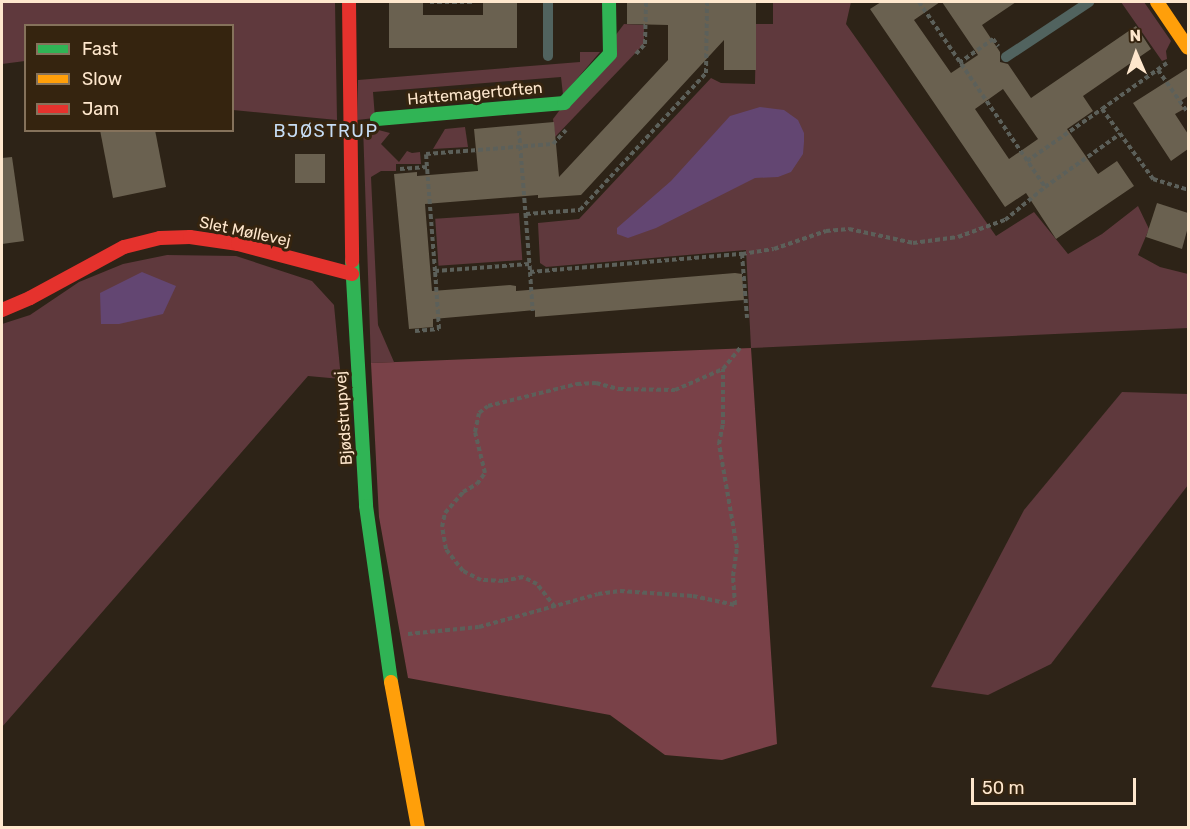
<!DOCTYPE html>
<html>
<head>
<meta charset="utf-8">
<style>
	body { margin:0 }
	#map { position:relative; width:1190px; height:829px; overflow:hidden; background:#2d2317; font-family:Rubik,sans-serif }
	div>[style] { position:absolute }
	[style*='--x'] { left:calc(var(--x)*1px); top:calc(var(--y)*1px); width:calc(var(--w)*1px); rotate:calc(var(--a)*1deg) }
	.green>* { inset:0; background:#5f393d; transform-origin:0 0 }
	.forest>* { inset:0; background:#794148 }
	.water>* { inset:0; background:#634672 }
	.building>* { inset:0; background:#6a6150; transform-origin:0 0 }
	.path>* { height:4px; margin-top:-2px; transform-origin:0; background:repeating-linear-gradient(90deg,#5c605a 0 4.5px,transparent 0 7.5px) }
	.lane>* { height:10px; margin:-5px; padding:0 5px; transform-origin:5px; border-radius:5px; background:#51635f }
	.fast>* { height:14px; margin:-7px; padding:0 7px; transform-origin:7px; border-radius:7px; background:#30b455 }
	.slow>* { height:14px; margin:-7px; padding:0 7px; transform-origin:7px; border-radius:7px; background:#ff9f0a }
	.jam>* { height:14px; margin:-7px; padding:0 7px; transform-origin:7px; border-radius:7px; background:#e5322d }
	span { translate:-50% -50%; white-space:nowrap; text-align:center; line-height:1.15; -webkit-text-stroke:6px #35240f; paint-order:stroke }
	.street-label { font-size:16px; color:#fee7cd }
	.neighbourhood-label { font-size:18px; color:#c7ddf4; letter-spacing:1.5px }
	.frame { position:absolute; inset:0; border:3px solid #fee7cd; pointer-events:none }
	.legend { position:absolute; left:24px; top:24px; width:210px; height:108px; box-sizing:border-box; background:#35240f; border:2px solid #85725b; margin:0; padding:8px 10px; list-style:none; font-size:18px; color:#fee7cd }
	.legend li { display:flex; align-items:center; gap:12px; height:30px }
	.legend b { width:30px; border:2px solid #85725b }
	.north { position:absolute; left:1106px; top:24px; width:60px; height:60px; -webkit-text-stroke:4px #35240f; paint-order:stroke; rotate:358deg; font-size:16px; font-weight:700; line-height:24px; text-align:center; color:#fee7cd }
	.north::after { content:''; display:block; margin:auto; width:21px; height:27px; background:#fee7cd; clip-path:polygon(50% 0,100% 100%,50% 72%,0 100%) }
	.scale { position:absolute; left:971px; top:778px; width:165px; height:27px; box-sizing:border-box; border:3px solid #fee7cd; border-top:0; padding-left:8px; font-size:18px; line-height:21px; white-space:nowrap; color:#fee7cd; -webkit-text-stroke:4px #35240f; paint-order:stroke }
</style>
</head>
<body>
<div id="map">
	<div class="green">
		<div style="clip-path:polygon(2px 2px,335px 2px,337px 120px,233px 110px,232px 26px,26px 26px,25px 61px,2px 64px)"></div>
		<div style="clip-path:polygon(773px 2px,851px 2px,846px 24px,996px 236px,1034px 212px,1068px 254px,1102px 234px,1138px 206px,1149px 229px,1138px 255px,1160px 267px,1188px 274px,1188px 328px,751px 348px,746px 250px,546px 267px,540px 263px,538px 223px,579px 219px,711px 78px,721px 83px,755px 84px,756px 24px,773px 24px)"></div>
		<div style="clip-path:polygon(1121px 2px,1144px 2px,1171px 41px,1166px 51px,1167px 59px,1162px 61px)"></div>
		<div style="clip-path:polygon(624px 24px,644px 25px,644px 44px,555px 137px,553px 119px)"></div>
		<div style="clip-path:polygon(580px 52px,600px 52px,563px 95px,561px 77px,373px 92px,375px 118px,357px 120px,358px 80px,580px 62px)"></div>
		<div style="clip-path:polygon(363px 126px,390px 133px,381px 144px,399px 162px,407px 151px,412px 153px,420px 152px,421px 164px,396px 164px,396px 171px,381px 171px,371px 177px,378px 325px,394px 362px,371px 363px)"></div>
		<div style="clip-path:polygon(465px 127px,468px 147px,433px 149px,445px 129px)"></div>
		<div style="left:519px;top:213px;width:47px;height:84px;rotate:86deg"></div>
		<div style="clip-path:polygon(167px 255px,236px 256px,312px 281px,334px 305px,341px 379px,308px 376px,2px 727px,2px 324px,30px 315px,79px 282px,123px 264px)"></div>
		<div style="clip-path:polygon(1122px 392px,1188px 394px,1188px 485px,1051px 664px,988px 695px,931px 687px,1024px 510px)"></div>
	</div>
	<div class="forest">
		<div style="clip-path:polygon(751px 348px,777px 744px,722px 760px,665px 755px,610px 715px,408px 678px,379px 517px,371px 363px)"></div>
	</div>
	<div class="water">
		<div style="clip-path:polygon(760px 107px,784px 110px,798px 120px,804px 133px,804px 142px,803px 154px,791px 172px,778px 177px,755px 178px,656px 228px,628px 238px,617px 234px,617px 228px,671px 181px,730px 116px)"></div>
		<div style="clip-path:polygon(142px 272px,176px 286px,163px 314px,119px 324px,101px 324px,100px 293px)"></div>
	</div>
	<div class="building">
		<div style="clip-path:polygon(389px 2px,423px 2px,423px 15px,483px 15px,483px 2px,517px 2px,517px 48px,389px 48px)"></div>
		<div style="clip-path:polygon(627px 2px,756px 2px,756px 70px,724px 70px,724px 40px,581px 195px,538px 198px,538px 195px,425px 204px,432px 291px,510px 285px,516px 286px,516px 291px,735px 273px,742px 274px,744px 300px,535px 317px,535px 310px,433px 319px,433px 327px,409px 329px,394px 174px,417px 172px,417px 176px,478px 171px,474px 129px,554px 122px,559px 177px,668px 60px,668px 25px,627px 24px)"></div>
		<div style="clip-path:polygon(evenodd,881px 2px,940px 2px,914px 20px,951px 73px,978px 55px,942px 2px,1016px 2px,982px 25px,1000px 52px,1000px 62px,1008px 64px,1031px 98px,1136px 26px,1151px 49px,1083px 96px,1093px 111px,1067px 129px,1098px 174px,1117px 161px,1134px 186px,1056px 239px,1026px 193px,1005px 207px,870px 9px,881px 2px,1003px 89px,1038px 139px,1009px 159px,975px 109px,1003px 89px)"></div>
		<div style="clip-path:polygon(1188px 68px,1188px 96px,1179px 102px,1184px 109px,1175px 114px,1188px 134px,1188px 149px,1171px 161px,1133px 103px)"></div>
		<div style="clip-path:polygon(100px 130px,155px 130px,166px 187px,113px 198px)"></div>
		<div style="left:295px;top:154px;width:30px;height:29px"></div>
		<div style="clip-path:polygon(12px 157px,24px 241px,2px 244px,2px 158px)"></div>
		<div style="clip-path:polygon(1157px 203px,1188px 213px,1188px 227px,1182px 249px,1146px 237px)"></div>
	</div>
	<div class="path">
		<div style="--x:430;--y:2;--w:45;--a:0"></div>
		<div style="--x:919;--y:2;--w:224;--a:55.7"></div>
		<div style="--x:636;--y:54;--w:13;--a:-48"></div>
		<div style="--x:645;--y:44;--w:42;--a:-88.6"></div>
		<div style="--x:959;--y:63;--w:42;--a:-35.2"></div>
		<div style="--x:993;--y:39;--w:9;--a:54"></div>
		<div style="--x:1167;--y:63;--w:80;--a:144.7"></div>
		<div style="--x:1102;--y:109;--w:87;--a:53.9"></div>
		<div style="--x:1153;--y:179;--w:37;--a:17"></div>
		<div style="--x:1158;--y:70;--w:52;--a:55.1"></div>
		<div style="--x:519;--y:131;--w:141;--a:85.5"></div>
		<div style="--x:530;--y:272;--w:213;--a:-4.9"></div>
		<div style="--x:742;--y:254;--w:32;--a:-9"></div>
		<div style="--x:774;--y:249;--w:55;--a:-19.1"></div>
		<div style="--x:826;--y:231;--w:23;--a:-5"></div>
		<div style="--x:849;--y:229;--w:66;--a:12.3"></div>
		<div style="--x:913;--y:243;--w:45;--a:-7.6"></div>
		<div style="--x:958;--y:237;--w:50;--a:-19.9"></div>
		<div style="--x:1005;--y:220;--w:52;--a:-39.5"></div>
		<div style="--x:1045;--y:187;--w:92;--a:-35.2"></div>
		<div style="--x:1027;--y:161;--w:91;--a:-34.7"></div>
		<div style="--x:400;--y:169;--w:27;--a:-4"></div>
		<div style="--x:526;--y:214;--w:54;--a:-4.2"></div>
		<div style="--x:580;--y:210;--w:186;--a:-47.4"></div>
		<div style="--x:706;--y:73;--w:71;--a:-89.2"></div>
		<div style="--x:742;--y:254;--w:64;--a:85.5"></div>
		<div style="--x:529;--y:264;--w:94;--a:175.7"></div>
		<div style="--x:435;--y:271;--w:117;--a:-94.4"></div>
		<div style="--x:426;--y:154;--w:127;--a:-4.5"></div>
		<div style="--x:553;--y:144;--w:19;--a:-47"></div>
		<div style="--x:530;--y:272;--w:39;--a:86"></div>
		<div style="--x:415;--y:331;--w:24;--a:-5"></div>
		<div style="--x:439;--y:329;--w:58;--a:-93.9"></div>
		<div style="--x:555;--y:607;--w:29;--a:-128"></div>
		<div style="--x:537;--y:584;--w:16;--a:-153"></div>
		<div style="--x:523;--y:577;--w:20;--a:169"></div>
		<div style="--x:503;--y:581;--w:22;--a:-177"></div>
		<div style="--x:481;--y:580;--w:20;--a:-153"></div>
		<div style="--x:463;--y:571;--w:28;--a:-128"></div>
		<div style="--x:446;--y:549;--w:22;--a:-100"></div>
		<div style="--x:442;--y:527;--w:14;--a:-78"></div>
		<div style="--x:445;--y:513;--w:28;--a:-49"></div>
		<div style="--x:463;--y:492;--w:16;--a:-30"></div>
		<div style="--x:477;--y:484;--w:14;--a:-54"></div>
		<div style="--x:485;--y:473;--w:42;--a:-103.7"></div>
		<div style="--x:475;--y:432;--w:19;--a:-78"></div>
		<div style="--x:479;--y:413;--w:11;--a:-38"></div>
		<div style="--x:488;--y:406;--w:92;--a:-13.9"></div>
		<div style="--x:577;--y:384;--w:19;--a:-3"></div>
		<div style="--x:596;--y:383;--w:24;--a:15"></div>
		<div style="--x:619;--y:389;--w:56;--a:1"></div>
		<div style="--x:675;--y:390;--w:52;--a:-23.6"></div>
		<div style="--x:408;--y:634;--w:71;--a:-5.6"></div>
		<div style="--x:479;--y:627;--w:123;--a:-15.5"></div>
		<div style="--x:598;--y:594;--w:22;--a:-8"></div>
		<div style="--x:620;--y:591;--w:73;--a:3.9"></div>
		<div style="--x:693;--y:596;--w:43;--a:12.1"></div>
		<div style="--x:735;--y:605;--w:29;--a:-94"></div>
		<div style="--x:733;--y:576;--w:28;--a:-82"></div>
		<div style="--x:737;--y:548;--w:106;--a:-99.8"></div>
		<div style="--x:719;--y:444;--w:20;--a:-79"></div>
		<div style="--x:723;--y:424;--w:55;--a:-90"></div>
		<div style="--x:723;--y:369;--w:27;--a:-51"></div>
	</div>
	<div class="lane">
		<div style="--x:548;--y:56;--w:54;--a:-90"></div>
		<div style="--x:1006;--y:57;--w:100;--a:-33.5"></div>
	</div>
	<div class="fast">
		<div style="--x:377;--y:119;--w:188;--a:-4.9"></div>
		<div style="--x:564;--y:103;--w:67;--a:-46.8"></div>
		<div style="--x:610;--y:54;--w:52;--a:-91.1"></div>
		<div style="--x:352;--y:261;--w:245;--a:86.7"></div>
		<div style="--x:366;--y:506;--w:178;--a:81.9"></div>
	</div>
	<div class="slow">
		<div style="--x:1157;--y:2;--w:55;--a:56"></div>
		<div style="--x:391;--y:682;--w:148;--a:79.5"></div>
	</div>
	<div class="jam">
		<div style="--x:349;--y:2;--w:259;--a:89.3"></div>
		<div style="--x:2;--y:310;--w:30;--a:-23"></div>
		<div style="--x:30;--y:298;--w:107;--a:-28.5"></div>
		<div style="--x:124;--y:247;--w:37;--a:-14"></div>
		<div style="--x:160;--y:238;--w:30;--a:-2"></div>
		<div style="--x:190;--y:237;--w:49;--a:8.3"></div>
		<div style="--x:238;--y:244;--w:118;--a:14.7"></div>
	</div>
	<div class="street-label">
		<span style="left:475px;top:94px;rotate:-5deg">Hattemagertoften</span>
		<span style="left:245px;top:232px;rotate:12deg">Slet Møllevej</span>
		<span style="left:344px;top:418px;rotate:-94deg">Bjødstrupvej</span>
	</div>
	<div class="neighbourhood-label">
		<span style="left:326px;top:131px">BJØSTRUP</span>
	</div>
	<div class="frame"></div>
	<ul class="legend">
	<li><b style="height:8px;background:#30b455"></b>Fast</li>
	<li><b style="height:8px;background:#ff9f0a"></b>Slow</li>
	<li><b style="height:8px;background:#e5322d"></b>Jam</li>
	</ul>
	<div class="north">N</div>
	<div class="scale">50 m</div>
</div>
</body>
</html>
